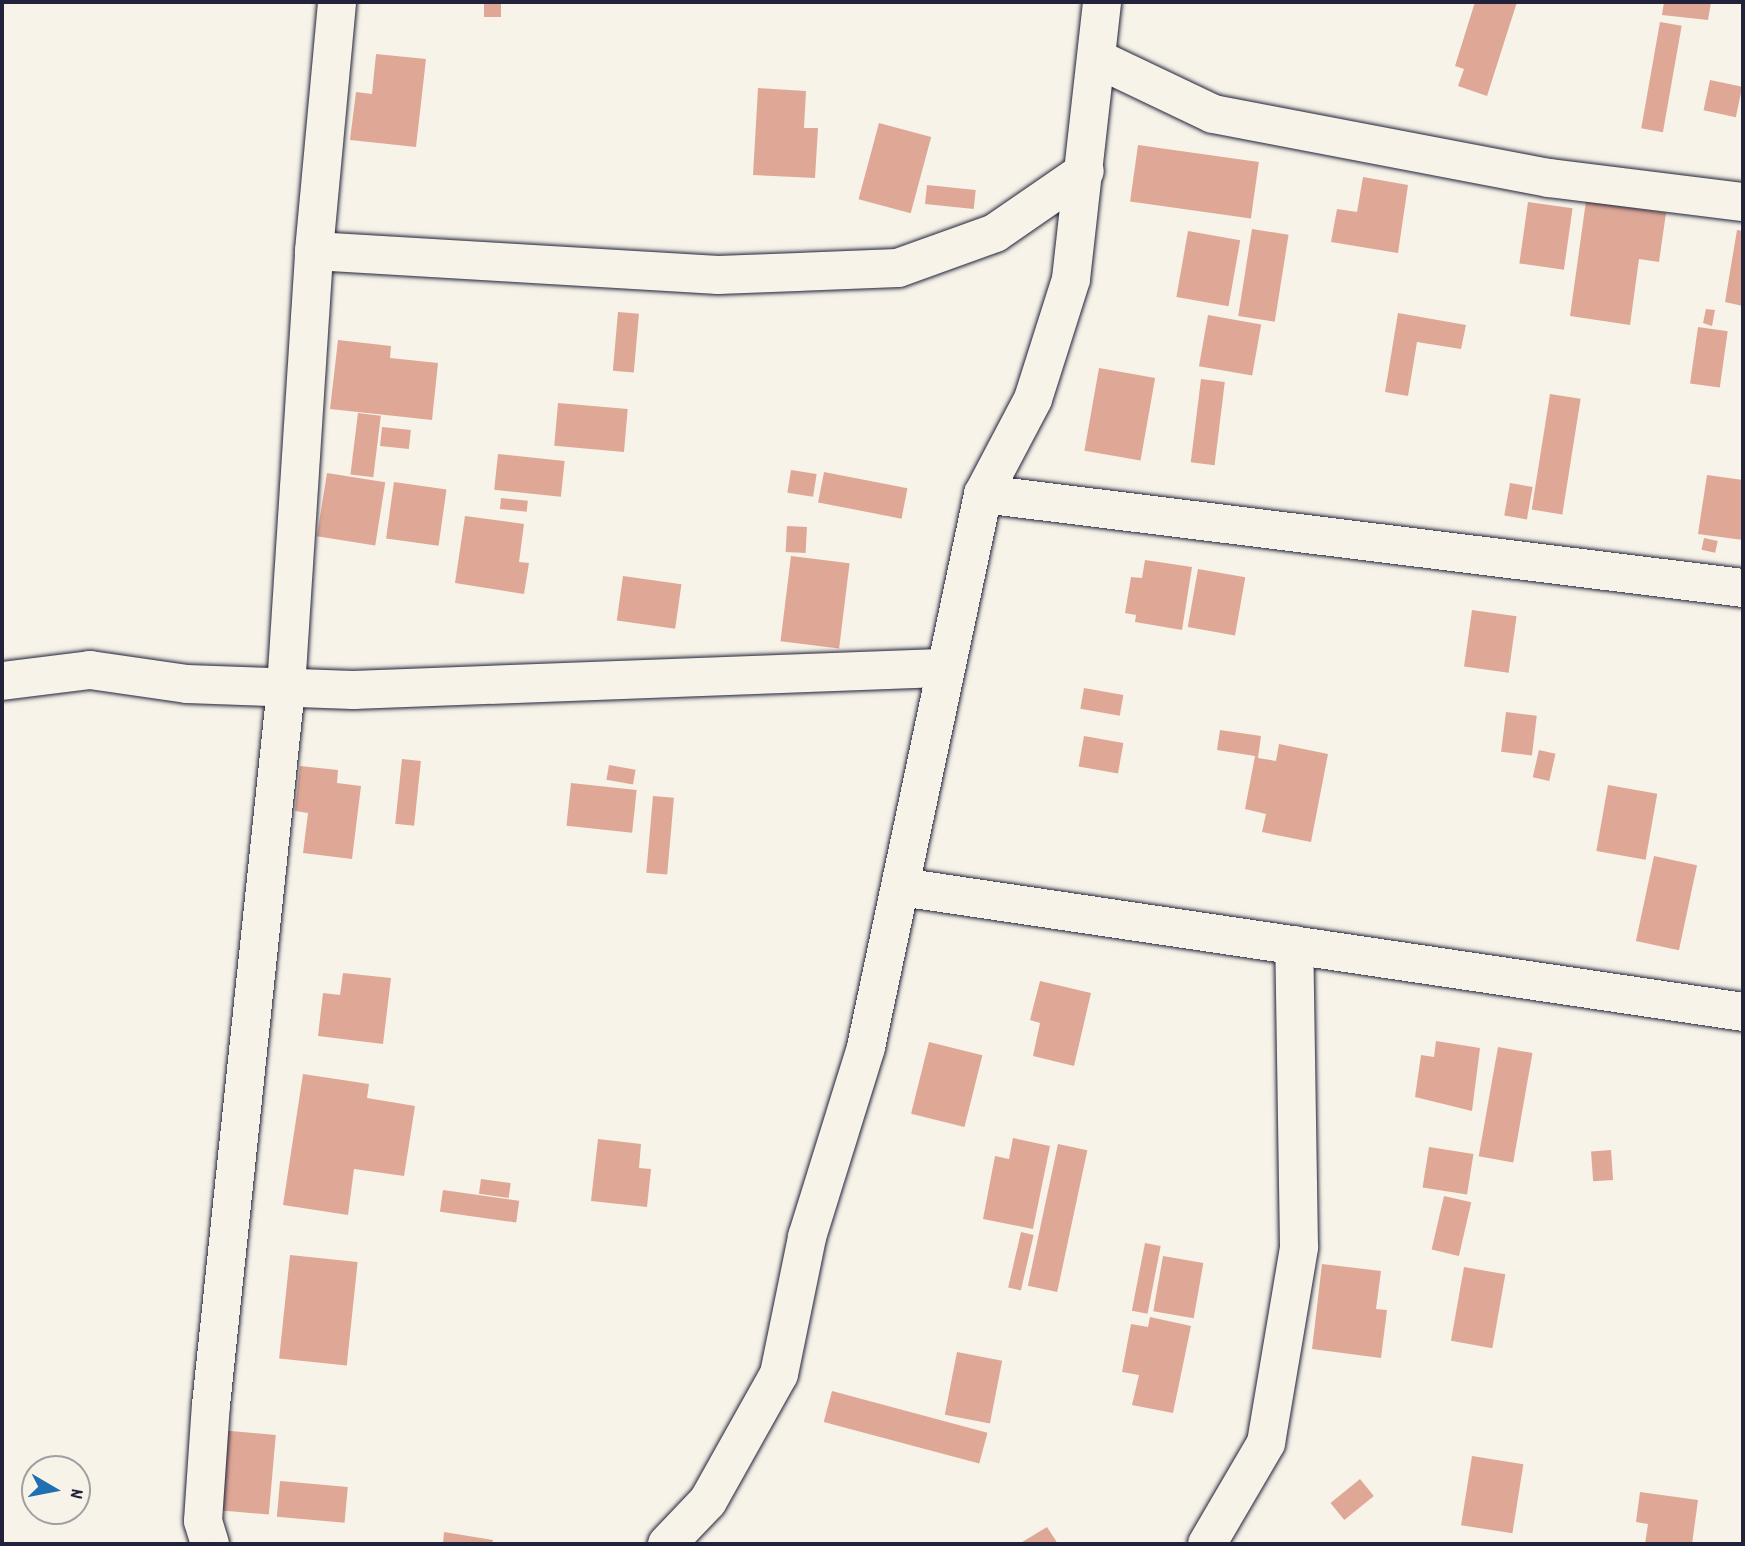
<!DOCTYPE html>
<html>
<head>
<meta charset="utf-8">
<style>
	body { margin:0 }
	#map { position:relative; width:1745px; height:1546px; overflow:hidden; background:#f7f3e8; font-family:Dekko,sans-serif }
	div>[style] { position:absolute }
	[style*='--x'] { left:calc(var(--x)*1px); top:calc(var(--y)*1px); width:calc(var(--w)*1px); rotate:calc(var(--a)*1deg) }
	.building>* { inset:0; background:#dfa896; transform-origin:0 0 }
	.roads { filter:drop-shadow(0 0 2px #22223b) drop-shadow(0 0 2px #22223b) }
	.minor>* { height:38px; margin:-19px; padding:0 19px; transform-origin:19px; border-radius:19px; background:#f7f3e8 }
	span { translate:-50% -50%; white-space:nowrap; text-align:center; line-height:1.15; -webkit-text-stroke:6px #f7f3e8; paint-order:stroke }
	.frame { position:absolute; inset:0; border:4px solid #22223b; pointer-events:none }
	.north { position:absolute; left:21px; top:1455px; width:70px; height:70px; box-sizing:border-box; background:#f7f3e8; border:2px solid #a29fa3; border-radius:50%; rotate:100deg; font-size:19px; font-weight:700; line-height:28px; text-align:center; color:#22223b }
	.north::after { content:''; display:block; margin:auto; width:24px; height:32px; background:#1f6fb2; clip-path:polygon(50% 0,100% 100%,50% 72%,0 100%) }
</style>
</head>
<body>
<div id="map">
	<div class="building">
		<div style="left:484px;top:2px;width:17px;height:15px"></div>
		<div style="clip-path:polygon(1475px 2px,1517px 2px,1487px 96px,1458px 86px,1464px 69px,1455px 66px)"></div>
		<div style="clip-path:polygon(1664px 2px,1711px 2px,1708px 20px,1662px 15px)"></div>
		<div style="left:1660px;top:22px;width:22px;height:108px;rotate:10deg"></div>
		<div style="clip-path:polygon(376px 54px,426px 59px,416px 147px,350px 140px,356px 92px,372px 94px)"></div>
		<div style="left:1710px;top:80px;width:33px;height:31px;rotate:12deg"></div>
		<div style="clip-path:polygon(758px 88px,806px 91px,804px 128px,818px 128px,815px 178px,753px 175px)"></div>
		<div style="left:879px;top:123px;width:54px;height:79px;rotate:15deg"></div>
		<div style="left:1138px;top:145px;width:122px;height:57px;rotate:8deg"></div>
		<div style="clip-path:polygon(1363px 177px,1408px 185px,1398px 253px,1331px 242px,1337px 209px,1357px 212px)"></div>
		<div style="left:927px;top:185px;width:49px;height:19px;rotate:6deg"></div>
		<div style="clip-path:polygon(1586px 201px,1666px 213px,1659px 262px,1639px 259px,1630px 325px,1570px 316px)"></div>
		<div style="left:1528px;top:202px;width:45px;height:62px;rotate:8deg"></div>
		<div style="left:1252px;top:229px;width:37px;height:88px;rotate:9deg"></div>
		<div style="clip-path:polygon(1737px 230px,1743px 231px,1743px 306px,1725px 302px)"></div>
		<div style="left:1188px;top:231px;width:53px;height:67px;rotate:10deg"></div>
		<div style="clip-path:polygon(1706px 309px,1715px 310px,1712px 326px,1703px 323px)"></div>
		<div style="left:618px;top:312px;width:21px;height:59px;rotate:5deg"></div>
		<div style="clip-path:polygon(1398px 313px,1466px 325px,1461px 349px,1417px 342px,1408px 396px,1385px 392px)"></div>
		<div style="left:1208px;top:315px;width:54px;height:52px;rotate:10deg"></div>
		<div style="left:1698px;top:327px;width:30px;height:57px;rotate:8deg"></div>
		<div style="clip-path:polygon(338px 340px,391px 346px,390px 358px,438px 363px,432px 420px,330px 409px)"></div>
		<div style="left:1099px;top:368px;width:57px;height:84px;rotate:10deg"></div>
		<div style="left:1201px;top:379px;width:24px;height:84px;rotate:7deg"></div>
		<div style="left:1550px;top:394px;width:31px;height:117px;rotate:9deg"></div>
		<div style="left:558px;top:403px;width:70px;height:43px;rotate:5deg"></div>
		<div style="left:358px;top:413px;width:23px;height:62px;rotate:7deg"></div>
		<div style="left:382px;top:427px;width:29px;height:19px;rotate:6deg"></div>
		<div style="left:498px;top:454px;width:67px;height:36px;rotate:6deg"></div>
		<div style="left:791px;top:470px;width:26px;height:23px;rotate:9deg"></div>
		<div style="left:824px;top:472px;width:85px;height:31px;rotate:11deg"></div>
		<div style="left:327px;top:473px;width:59px;height:64px;rotate:9deg"></div>
		<div style="clip-path:polygon(1707px 475px,1743px 480px,1743px 540px,1698px 534px)"></div>
		<div style="left:394px;top:482px;width:53px;height:57px;rotate:8deg"></div>
		<div style="left:1510px;top:483px;width:23px;height:33px;rotate:10deg"></div>
		<div style="left:501px;top:498px;width:27px;height:11px;rotate:6deg"></div>
		<div style="clip-path:polygon(465px 516px,524px 524px,519px 562px,529px 563px,524px 594px,455px 583px)"></div>
		<div style="left:787px;top:526px;width:20px;height:26px;rotate:3deg"></div>
		<div style="left:1704px;top:538px;width:14px;height:12px;rotate:12deg"></div>
		<div style="left:791px;top:556px;width:59px;height:86px;rotate:7deg"></div>
		<div style="clip-path:polygon(1145px 560px,1192px 567px,1182px 630px,1135px 622px,1136px 615px,1125px 613px,1131px 577px,1142px 578px)"></div>
		<div style="left:1198px;top:569px;width:48px;height:59px;rotate:10deg"></div>
		<div style="left:623px;top:576px;width:59px;height:45px;rotate:8deg"></div>
		<div style="left:1472px;top:610px;width:45px;height:57px;rotate:8deg"></div>
		<div style="left:1084px;top:688px;width:40px;height:21px;rotate:10deg"></div>
		<div style="left:1506px;top:712px;width:31px;height:40px;rotate:7deg"></div>
		<div style="clip-path:polygon(1220px 730px,1261px 736px,1258px 758px,1276px 761px,1279px 744px,1328px 754px,1311px 842px,1262px 832px,1266px 814px,1245px 809px,1255px 756px,1217px 750px)"></div>
		<div style="left:1084px;top:736px;width:40px;height:31px;rotate:10deg"></div>
		<div style="left:1539px;top:750px;width:17px;height:28px;rotate:13deg"></div>
		<div style="left:402px;top:759px;width:19px;height:65px;rotate:6deg"></div>
		<div style="left:609px;top:765px;width:27px;height:15px;rotate:10deg"></div>
		<div style="clip-path:polygon(300px 766px,338px 770px,337px 783px,361px 786px,352px 859px,303px 853px,308px 813px,295px 811px)"></div>
		<div style="left:571px;top:783px;width:66px;height:43px;rotate:6deg"></div>
		<div style="left:1608px;top:785px;width:50px;height:67px;rotate:10deg"></div>
		<div style="left:653px;top:796px;width:21px;height:77px;rotate:5deg"></div>
		<div style="left:1654px;top:856px;width:44px;height:87px;rotate:12deg"></div>
		<div style="clip-path:polygon(343px 973px,391px 978px,383px 1044px,318px 1036px,323px 993px,340px 995px)"></div>
		<div style="clip-path:polygon(1040px 981px,1091px 993px,1074px 1066px,1033px 1056px,1040px 1023px,1030px 1020px)"></div>
		<div style="clip-path:polygon(1436px 1041px,1480px 1048px,1472px 1111px,1415px 1097px,1421px 1055px,1434px 1057px)"></div>
		<div style="left:929px;top:1042px;width:55px;height:74px;rotate:14deg"></div>
		<div style="left:1498px;top:1047px;width:35px;height:111px;rotate:10deg"></div>
		<div style="clip-path:polygon(303px 1074px,369px 1084px,367px 1098px,415px 1106px,404px 1176px,354px 1169px,348px 1215px,283px 1205px)"></div>
		<div style="clip-path:polygon(1013px 1138px,1050px 1146px,1033px 1229px,983px 1219px,995px 1156px,1009px 1159px)"></div>
		<div style="clip-path:polygon(598px 1139px,641px 1144px,639px 1168px,651px 1169px,647px 1207px,591px 1201px)"></div>
		<div style="left:1058px;top:1144px;width:30px;height:145px;rotate:12deg"></div>
		<div style="left:1429px;top:1147px;width:45px;height:41px;rotate:9deg"></div>
		<div style="left:1611px;top:1150px;width:30px;height:20px;rotate:86deg"></div>
		<div style="left:481px;top:1179px;width:30px;height:15px;rotate:8deg"></div>
		<div style="left:443px;top:1190px;width:77px;height:22px;rotate:8deg"></div>
		<div style="left:1444px;top:1196px;width:28px;height:55px;rotate:13deg"></div>
		<div style="left:1021px;top:1232px;width:13px;height:57px;rotate:13deg"></div>
		<div style="left:1145px;top:1243px;width:16px;height:69px;rotate:11deg"></div>
		<div style="left:290px;top:1255px;width:68px;height:104px;rotate:6deg"></div>
		<div style="left:1163px;top:1256px;width:41px;height:56px;rotate:10deg"></div>
		<div style="clip-path:polygon(1322px 1264px,1381px 1271px,1376px 1309px,1387px 1310px,1381px 1358px,1312px 1349px)"></div>
		<div style="left:1464px;top:1267px;width:42px;height:75px;rotate:10deg"></div>
		<div style="clip-path:polygon(1150px 1317px,1191px 1326px,1173px 1413px,1132px 1405px,1139px 1375px,1122px 1372px,1131px 1324px,1148px 1327px)"></div>
		<div style="left:957px;top:1352px;width:46px;height:64px;rotate:11deg"></div>
		<div style="left:832px;top:1391px;width:161px;height:32px;rotate:15deg"></div>
		<div style="left:220px;top:1430px;width:56px;height:80px;rotate:5deg"></div>
		<div style="left:1472px;top:1456px;width:52px;height:70px;rotate:9deg"></div>
		<div style="left:1360px;top:1479px;width:22px;height:38px;rotate:51deg"></div>
		<div style="left:280px;top:1481px;width:68px;height:36px;rotate:5deg"></div>
		<div style="clip-path:polygon(1640px 1492px,1698px 1500px,1692px 1544px,1645px 1544px,1648px 1524px,1636px 1522px)"></div>
		<div style="clip-path:polygon(1047px 1527px,1058px 1544px,1019px 1544px)"></div>
		<div style="clip-path:polygon(444px 1532px,493px 1540px,492px 1544px,443px 1544px)"></div>
	</div>
	<div class="roads">
		<div class="minor">
			<div style="--x:1100;--y:60;--w:125;--a:25.5"></div>
			<div style="--x:1213;--y:114;--w:342;--a:10.8"></div>
			<div style="--x:1549;--y:178;--w:195;--a:7.1"></div>
			<div style="--x:314;--y:251;--w:250;--a:-84.7"></div>
			<div style="--x:983;--y:494;--w:766;--a:7.05"></div>
			<div style="--x:2;--y:681;--w:89;--a:-7.1"></div>
			<div style="--x:90;--y:670;--w:98;--a:8.2"></div>
			<div style="--x:187;--y:684;--w:166;--a:2.1"></div>
			<div style="--x:353;--y:690;--w:588;--a:-2.14"></div>
			<div style="--x:901;--y:887;--w:851;--a:8.44"></div>
			<div style="--x:210;--y:1544;--w:24;--a:-107"></div>
			<div style="--x:203;--y:1521;--w:116;--a:-86.1"></div>
			<div style="--x:211;--y:1405;--w:721;--a:-84.03"></div>
			<div style="--x:286;--y:688;--w:438;--a:-86.3"></div>
			<div style="--x:314;--y:251;--w:405;--a:3.4"></div>
			<div style="--x:718;--y:275;--w:180;--a:-2.2"></div>
			<div style="--x:898;--y:268;--w:103;--a:-19.8"></div>
			<div style="--x:995;--y:233;--w:109;--a:-34.6"></div>
			<div style="--x:667;--y:1544;--w:59;--a:-46.4"></div>
			<div style="--x:708;--y:1501;--w:145;--a:-60.8"></div>
			<div style="--x:779;--y:1374;--w:140;--a:-78.4"></div>
			<div style="--x:807;--y:1237;--w:199;--a:-72.7"></div>
			<div style="--x:866;--y:1047;--w:565;--a:-78.05"></div>
			<div style="--x:983;--y:494;--w:107;--a:-62.2"></div>
			<div style="--x:1033;--y:399;--w:126;--a:-72.4"></div>
			<div style="--x:1071;--y:279;--w:279;--a:-83.6"></div>
			<div style="--x:1207;--y:1544;--w:117;--a:-59.7"></div>
			<div style="--x:1266;--y:1443;--w:199;--a:-80.4"></div>
			<div style="--x:1299;--y:1247;--w:302;--a:-90.9"></div>
		</div>
	</div>
	<div class="frame"></div>
	<div class="north">N</div>
</div>
</body>
</html>
